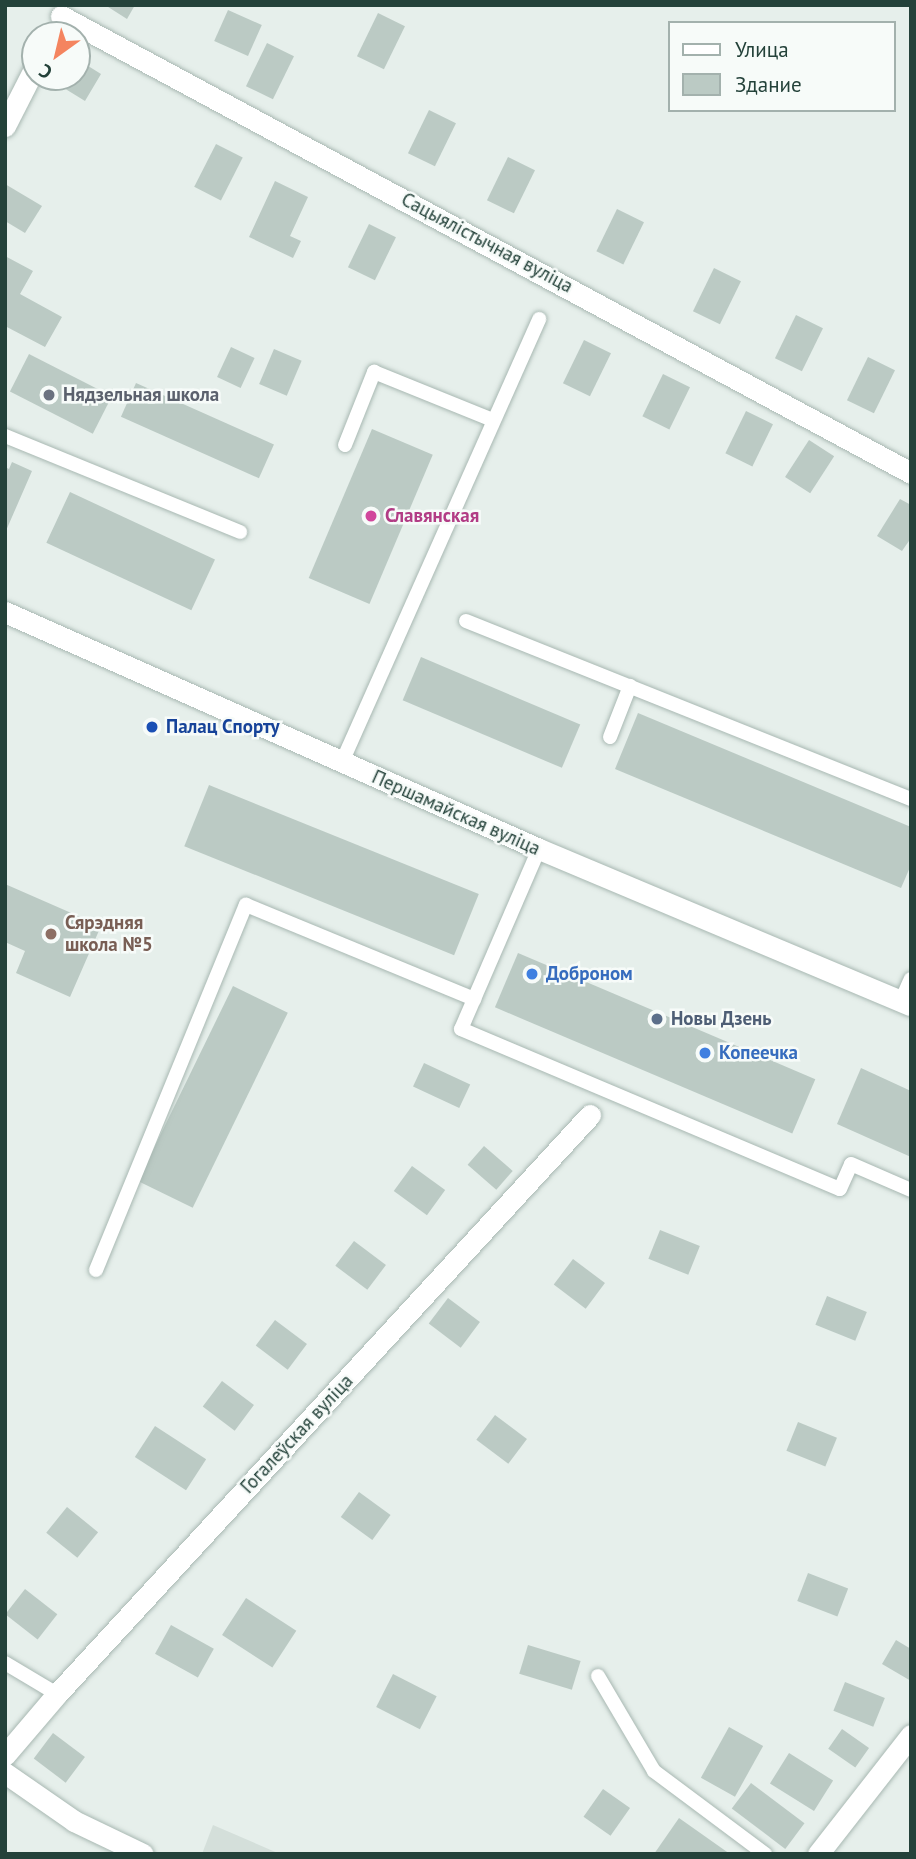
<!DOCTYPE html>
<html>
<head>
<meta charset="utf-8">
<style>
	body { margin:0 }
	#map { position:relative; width:916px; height:1859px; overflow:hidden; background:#e6efeb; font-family:"PT Sans",sans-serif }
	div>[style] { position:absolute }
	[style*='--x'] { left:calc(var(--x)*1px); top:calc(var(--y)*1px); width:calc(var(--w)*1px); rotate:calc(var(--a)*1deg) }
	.built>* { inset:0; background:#d4dfda }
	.building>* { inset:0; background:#bbcac4; transform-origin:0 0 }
	.roads { filter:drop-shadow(0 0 2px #a8b8b2) drop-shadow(0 0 2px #a8b8b2) }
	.lane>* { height:14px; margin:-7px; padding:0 7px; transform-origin:7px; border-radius:7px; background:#fff }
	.street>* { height:21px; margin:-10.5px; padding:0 10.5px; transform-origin:10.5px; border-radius:10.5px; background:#fff }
	.secondary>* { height:21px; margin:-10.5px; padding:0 10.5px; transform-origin:10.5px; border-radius:10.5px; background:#fff }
	.dots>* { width:19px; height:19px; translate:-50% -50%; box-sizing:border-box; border:4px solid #f7fbf9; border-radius:50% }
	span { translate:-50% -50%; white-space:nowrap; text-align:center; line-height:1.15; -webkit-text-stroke:5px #f7fbf9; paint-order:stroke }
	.street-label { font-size:19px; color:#24423a }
	.worship-label { font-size:19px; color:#5b616d; font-weight:700 }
	.left { translate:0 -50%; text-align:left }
	.hotel-label { font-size:19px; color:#b23c85; font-weight:700 }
	.transit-label { font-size:19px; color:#164399; font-weight:700 }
	.education-label { font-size:19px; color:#785e54; font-weight:700 }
	.shop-label { font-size:19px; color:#366cbe; font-weight:700 }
	.service-label { font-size:19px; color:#4e5e75; font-weight:700 }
	.frame { position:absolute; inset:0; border:7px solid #24423a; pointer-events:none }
	.legend { position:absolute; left:668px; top:21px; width:228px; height:91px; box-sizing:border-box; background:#f7fbf9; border:2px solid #a3b1ad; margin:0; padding:9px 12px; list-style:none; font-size:21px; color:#24423a }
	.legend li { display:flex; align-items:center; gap:14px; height:35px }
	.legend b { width:35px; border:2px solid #a3b1ad }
	.north { position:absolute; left:21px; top:21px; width:70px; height:70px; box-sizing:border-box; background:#f7fbf9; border:2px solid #a3b1ad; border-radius:50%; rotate:214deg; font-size:19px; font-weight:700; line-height:28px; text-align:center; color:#24423a }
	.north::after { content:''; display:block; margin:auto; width:24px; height:32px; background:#f4845f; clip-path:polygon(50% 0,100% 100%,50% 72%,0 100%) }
</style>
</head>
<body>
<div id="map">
	<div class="built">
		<div style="clip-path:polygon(213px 1825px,280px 1854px,202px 1854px)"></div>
	</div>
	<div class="building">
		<div style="clip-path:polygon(105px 5px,135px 5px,127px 19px)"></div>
		<div style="left:228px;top:10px;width:37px;height:34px;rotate:24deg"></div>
		<div style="left:378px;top:13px;width:30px;height:48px;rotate:26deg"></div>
		<div style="left:267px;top:43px;width:30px;height:48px;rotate:26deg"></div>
		<div style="clip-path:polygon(77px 59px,101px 74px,85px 101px,46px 77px,77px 77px)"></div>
		<div style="left:429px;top:110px;width:30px;height:48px;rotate:26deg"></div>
		<div style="left:216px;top:144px;width:30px;height:48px;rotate:27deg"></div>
		<div style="left:508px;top:157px;width:30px;height:48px;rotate:26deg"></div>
		<div style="clip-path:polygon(275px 181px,308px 197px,290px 236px,301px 241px,293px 258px,249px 237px)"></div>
		<div style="clip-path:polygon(5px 184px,42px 206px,25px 233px,5px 221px)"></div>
		<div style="left:617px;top:209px;width:30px;height:47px;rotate:26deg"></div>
		<div style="left:369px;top:224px;width:30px;height:48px;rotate:26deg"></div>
		<div style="clip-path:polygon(5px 256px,33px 271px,20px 294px,62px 317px,45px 347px,5px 326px)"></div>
		<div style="left:714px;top:268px;width:30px;height:48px;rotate:26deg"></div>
		<div style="left:796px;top:315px;width:30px;height:48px;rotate:26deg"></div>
		<div style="left:584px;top:340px;width:30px;height:48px;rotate:26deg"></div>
		<div style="left:231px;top:347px;width:26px;height:33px;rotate:25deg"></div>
		<div style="left:274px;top:349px;width:30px;height:38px;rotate:23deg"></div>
		<div style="left:29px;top:354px;width:93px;height:42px;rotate:27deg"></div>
		<div style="left:868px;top:357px;width:30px;height:48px;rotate:26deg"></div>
		<div style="left:663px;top:374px;width:30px;height:47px;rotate:26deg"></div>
		<div style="left:136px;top:383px;width:151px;height:37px;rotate:24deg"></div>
		<div style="left:746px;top:411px;width:30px;height:47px;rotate:26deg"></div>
		<div style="left:372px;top:429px;width:66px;height:162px;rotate:23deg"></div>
		<div style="left:809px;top:440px;width:30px;height:44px;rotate:33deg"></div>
		<div style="clip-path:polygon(12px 462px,32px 471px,5px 533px,5px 467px,9px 469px)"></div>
		<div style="left:70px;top:492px;width:160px;height:56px;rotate:25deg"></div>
		<div style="clip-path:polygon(900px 499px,911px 505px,911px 538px,902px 551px,877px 536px)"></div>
		<div style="left:421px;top:657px;width:173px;height:47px;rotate:23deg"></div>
		<div style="clip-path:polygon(638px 713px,911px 827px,911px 865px,901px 888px,615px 769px)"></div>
		<div style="left:209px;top:785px;width:291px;height:66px;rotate:22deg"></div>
		<div style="clip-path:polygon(5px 884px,101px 926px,70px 997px,16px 973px,25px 951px,5px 942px)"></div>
		<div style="left:518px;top:953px;width:323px;height:59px;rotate:23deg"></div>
		<div style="left:233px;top:986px;width:61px;height:217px;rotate:26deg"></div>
		<div style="left:424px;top:1063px;width:51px;height:26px;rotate:25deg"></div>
		<div style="clip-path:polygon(861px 1068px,911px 1091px,911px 1157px,837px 1124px)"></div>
		<div style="left:484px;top:1146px;width:38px;height:25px;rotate:41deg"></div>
		<div style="left:412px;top:1166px;width:41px;height:31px;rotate:36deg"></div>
		<div style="left:660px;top:1230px;width:43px;height:31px;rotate:22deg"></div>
		<div style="left:354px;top:1241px;width:40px;height:31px;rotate:37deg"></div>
		<div style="left:573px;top:1259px;width:40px;height:32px;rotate:37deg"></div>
		<div style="left:827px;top:1296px;width:43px;height:31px;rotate:22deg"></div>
		<div style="left:448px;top:1298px;width:40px;height:32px;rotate:37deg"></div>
		<div style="left:275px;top:1320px;width:40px;height:32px;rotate:37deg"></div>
		<div style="left:222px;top:1381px;width:40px;height:32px;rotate:37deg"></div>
		<div style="left:495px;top:1415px;width:40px;height:31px;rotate:37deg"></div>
		<div style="left:798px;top:1422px;width:42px;height:31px;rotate:22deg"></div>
		<div style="left:155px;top:1426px;width:61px;height:37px;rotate:33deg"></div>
		<div style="left:359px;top:1492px;width:39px;height:31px;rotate:36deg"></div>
		<div style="left:67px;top:1507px;width:40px;height:33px;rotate:39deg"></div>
		<div style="left:808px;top:1573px;width:43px;height:30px;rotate:21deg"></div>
		<div style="left:25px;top:1589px;width:41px;height:32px;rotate:38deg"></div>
		<div style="left:246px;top:1598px;width:60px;height:44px;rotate:33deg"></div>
		<div style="left:171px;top:1625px;width:49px;height:33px;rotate:29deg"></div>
		<div style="clip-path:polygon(896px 1640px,911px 1649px,911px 1681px,882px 1664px)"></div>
		<div style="left:528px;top:1645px;width:55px;height:30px;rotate:17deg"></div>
		<div style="left:393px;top:1674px;width:49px;height:37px;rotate:27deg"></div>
		<div style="left:845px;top:1682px;width:43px;height:31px;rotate:22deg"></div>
		<div style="left:729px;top:1727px;width:39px;height:58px;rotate:29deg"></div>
		<div style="left:842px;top:1729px;width:33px;height:24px;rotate:35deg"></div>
		<div style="left:53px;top:1733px;width:40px;height:32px;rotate:37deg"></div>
		<div style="left:789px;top:1753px;width:52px;height:36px;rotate:32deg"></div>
		<div style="left:751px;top:1783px;width:67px;height:32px;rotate:37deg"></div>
		<div style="left:603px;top:1789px;width:33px;height:34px;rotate:35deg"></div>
		<div style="clip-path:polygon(679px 1818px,730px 1854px,654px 1854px)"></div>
	</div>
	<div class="roads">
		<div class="lane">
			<div style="--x:5;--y:436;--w:254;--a:22.2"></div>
			<div style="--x:345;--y:445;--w:79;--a:-68.3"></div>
			<div style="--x:374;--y:372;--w:128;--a:22"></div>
			<div style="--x:466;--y:621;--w:479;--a:21.8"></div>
			<div style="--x:610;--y:737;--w:55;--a:-68.6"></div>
			<div style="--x:342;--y:762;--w:485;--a:-66"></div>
			<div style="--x:539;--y:849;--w:196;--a:113.4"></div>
			<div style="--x:461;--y:1029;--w:411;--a:22.9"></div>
			<div style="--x:840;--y:1189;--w:27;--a:-66"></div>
			<div style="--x:851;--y:1164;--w:65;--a:23.4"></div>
			<div style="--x:901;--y:1001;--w:24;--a:-66"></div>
			<div style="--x:96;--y:1270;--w:395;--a:-67.7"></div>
			<div style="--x:246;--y:905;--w:247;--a:22.4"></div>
			<div style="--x:5;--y:1663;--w:61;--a:30.8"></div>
			<div style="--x:598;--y:1676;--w:110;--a:59.5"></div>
			<div style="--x:654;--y:1771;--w:139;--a:36.8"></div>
		</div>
		<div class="street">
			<div style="--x:61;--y:16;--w:965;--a:28.26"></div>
			<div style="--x:5;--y:126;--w:66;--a:-63"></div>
			<div style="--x:5;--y:1755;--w:80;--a:-49.6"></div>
			<div style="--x:57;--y:1694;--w:787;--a:-47.37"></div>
			<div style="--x:5;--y:1773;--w:84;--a:34.8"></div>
			<div style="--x:74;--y:1821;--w:76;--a:25.6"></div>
			<div style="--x:818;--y:1854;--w:151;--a:-52"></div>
		</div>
		<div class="secondary">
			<div style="--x:5;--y:612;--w:584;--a:23.93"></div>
			<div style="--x:539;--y:849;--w:403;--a:22.8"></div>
		</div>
	</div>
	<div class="dots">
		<div style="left:49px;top:395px;background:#6b7280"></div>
		<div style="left:371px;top:516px;background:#d1479c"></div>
		<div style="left:152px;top:727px;background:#1a4fb4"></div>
		<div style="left:51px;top:934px;background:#8d6e63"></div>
		<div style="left:532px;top:974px;background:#3f7fe0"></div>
		<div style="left:657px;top:1019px;background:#5c6f8a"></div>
		<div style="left:705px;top:1053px;background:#3f7fe0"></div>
	</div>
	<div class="street-label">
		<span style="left:487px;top:243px;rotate:28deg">Сацыялістычная вуліца</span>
		<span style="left:456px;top:813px;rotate:24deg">Першамайская вуліца</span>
		<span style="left:297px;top:1434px;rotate:-47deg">Гогалеўская вуліца</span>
	</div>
	<div class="worship-label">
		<span class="left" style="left:63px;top:395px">Нядзельная школа</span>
	</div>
	<div class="hotel-label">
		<span class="left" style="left:385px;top:516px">Славянская</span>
	</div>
	<div class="transit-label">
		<span class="left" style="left:166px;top:727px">Палац Спорту</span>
	</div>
	<div class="education-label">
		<span class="left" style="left:65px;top:934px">Сярэдняя<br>школа №5</span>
	</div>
	<div class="shop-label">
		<span class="left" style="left:546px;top:974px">Доброном</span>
		<span class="left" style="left:719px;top:1053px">Копеечка</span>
	</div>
	<div class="service-label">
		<span class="left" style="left:671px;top:1019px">Новы Дзень</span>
	</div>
	<div class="frame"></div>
	<ul class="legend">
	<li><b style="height:9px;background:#fff"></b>Улица</li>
	<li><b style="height:19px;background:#bbcac4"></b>Здание</li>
	</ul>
	<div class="north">С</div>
</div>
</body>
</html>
